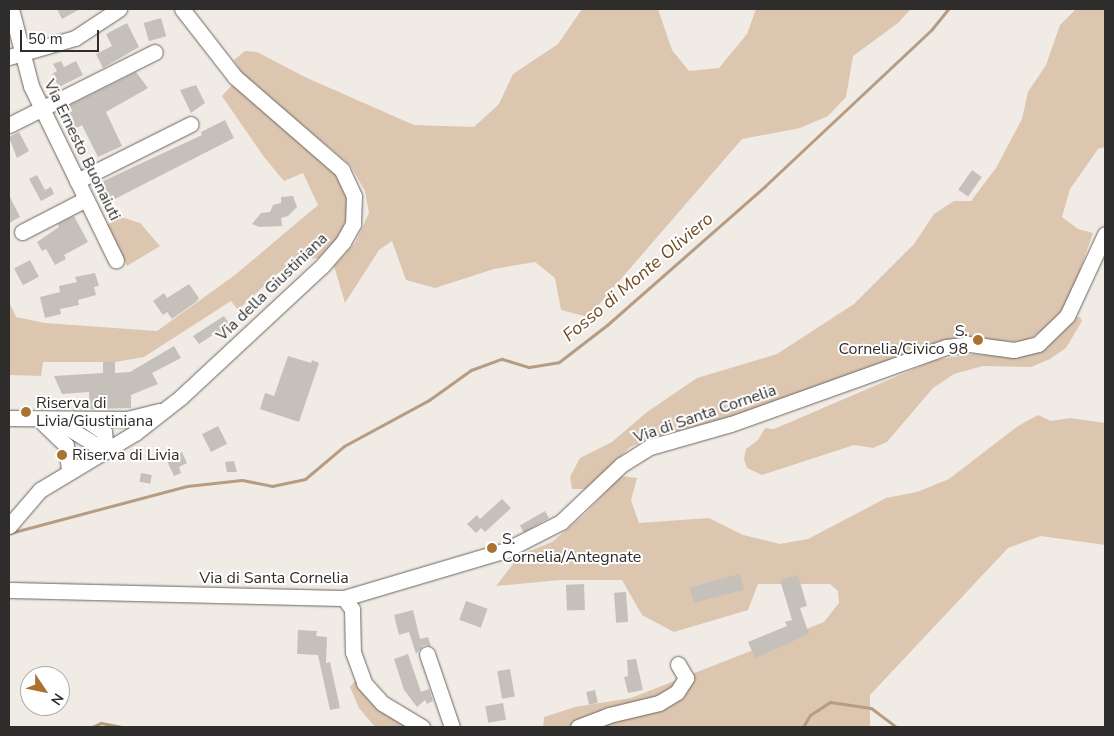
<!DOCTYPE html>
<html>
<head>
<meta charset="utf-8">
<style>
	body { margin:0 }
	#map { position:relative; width:1114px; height:736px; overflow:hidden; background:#f1ebe5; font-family:"Nunito Sans",sans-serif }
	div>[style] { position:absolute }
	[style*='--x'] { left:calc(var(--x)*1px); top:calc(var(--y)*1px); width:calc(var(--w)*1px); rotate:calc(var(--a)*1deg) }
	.green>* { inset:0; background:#dcc6b0 }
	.stream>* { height:3px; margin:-1.5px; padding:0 1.5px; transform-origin:1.5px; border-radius:1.5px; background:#b69c83 }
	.building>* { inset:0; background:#c6c0bb; transform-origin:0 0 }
	.roads { filter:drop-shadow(0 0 1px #6a6560) drop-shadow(0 0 1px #6a6560) }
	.minor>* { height:15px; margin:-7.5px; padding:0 7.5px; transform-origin:7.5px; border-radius:7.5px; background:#fff }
	.dots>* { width:14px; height:14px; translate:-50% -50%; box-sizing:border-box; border:2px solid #fff; border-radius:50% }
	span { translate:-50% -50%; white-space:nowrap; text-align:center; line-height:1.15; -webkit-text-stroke:4px #fff; paint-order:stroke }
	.street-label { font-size:16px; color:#2f2d2b }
	.poi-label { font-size:16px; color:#2f2d2b }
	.right { translate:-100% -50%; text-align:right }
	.left { translate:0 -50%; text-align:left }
	.water-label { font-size:18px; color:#704a21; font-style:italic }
	.frame { position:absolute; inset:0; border:10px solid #2f2d2b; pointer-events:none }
	.north { position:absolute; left:20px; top:666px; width:50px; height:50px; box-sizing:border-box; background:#fff; border:1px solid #acabaa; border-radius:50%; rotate:124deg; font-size:14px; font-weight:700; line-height:20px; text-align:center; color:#2f2d2b }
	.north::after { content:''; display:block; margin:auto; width:18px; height:22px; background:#aa7130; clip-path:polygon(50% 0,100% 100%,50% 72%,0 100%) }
	.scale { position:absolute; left:20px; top:30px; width:79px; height:22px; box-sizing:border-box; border:2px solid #2f2d2b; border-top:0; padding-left:6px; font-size:15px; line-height:18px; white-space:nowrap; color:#2f2d2b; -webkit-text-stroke:4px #fff; paint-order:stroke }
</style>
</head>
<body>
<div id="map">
	<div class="green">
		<div style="clip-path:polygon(582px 9px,658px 9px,672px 50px,689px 71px,719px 68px,747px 34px,756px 9px,911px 9px,898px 23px,853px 56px,846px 97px,828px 116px,800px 128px,742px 139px,588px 317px,561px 310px,555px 278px,535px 262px,494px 269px,435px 288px,406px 280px,392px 241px,379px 250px,345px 303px,334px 266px,355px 243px,369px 213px,365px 191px,350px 165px,243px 75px,234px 60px,245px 51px,257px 52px,307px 78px,414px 125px,474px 127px,499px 104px,513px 74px,558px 44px)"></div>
		<div style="clip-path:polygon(1076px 9px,1105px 9px,1105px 147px,1098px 149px,1070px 189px,1062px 217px,1078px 229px,1093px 233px,1070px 299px,1048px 327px,1025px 342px,976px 340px,737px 415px,656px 437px,630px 447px,588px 489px,572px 489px,570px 477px,580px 458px,612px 442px,647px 412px,697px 378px,777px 354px,854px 304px,914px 244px,934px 214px,954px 201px,971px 201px,996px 168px,1022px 119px,1028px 92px,1046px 65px,1060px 25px)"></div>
		<div style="clip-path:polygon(233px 84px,326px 161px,339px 179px,347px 195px,348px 215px,339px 237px,319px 258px,304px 259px,277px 274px,238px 310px,231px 301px,144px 357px,115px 362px,43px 362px,41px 376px,9px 375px,9px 302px,16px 317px,45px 323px,157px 331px,235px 275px,318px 205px,303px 173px,284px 181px,264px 157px,222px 96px)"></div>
		<div style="clip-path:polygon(115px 215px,140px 223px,160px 246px,127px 266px,108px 225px)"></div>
		<div style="clip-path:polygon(1080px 317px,1082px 321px,1066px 348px,1050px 359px,1031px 367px,983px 366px,954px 374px,933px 388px,887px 442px,873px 448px,854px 445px,762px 475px,747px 468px,744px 459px,746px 449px,758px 440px,765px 428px,774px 429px,935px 360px,974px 354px,1018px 358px,1045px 349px,1074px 318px)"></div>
		<div style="clip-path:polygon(1038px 415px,1051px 421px,1070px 418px,1105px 423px,1105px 545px,1041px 536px,1008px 548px,870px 695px,870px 727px,543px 727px,544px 717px,575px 707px,631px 698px,824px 622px,839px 603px,838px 591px,830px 584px,758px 584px,748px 610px,674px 632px,642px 615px,622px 580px,560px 580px,496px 586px,520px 555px,552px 542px,585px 514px,621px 476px,637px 478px,631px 500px,639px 523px,709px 518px,743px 535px,780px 544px,808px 539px,886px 498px,917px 492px,949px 479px,1018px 426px)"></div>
		<div style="clip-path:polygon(356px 680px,416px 727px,375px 727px,359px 708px,350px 687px)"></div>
	</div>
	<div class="stream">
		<div style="--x:10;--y:533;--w:183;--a:-14.9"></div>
		<div style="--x:187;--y:486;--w:55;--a:-6.2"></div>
		<div style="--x:242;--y:480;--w:31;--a:11"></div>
		<div style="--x:272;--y:486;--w:34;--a:-12"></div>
		<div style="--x:305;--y:479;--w:51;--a:-40.2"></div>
		<div style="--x:344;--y:446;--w:97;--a:-28.4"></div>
		<div style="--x:429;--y:400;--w:52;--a:-35.5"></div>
		<div style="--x:471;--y:370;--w:33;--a:-20"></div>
		<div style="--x:502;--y:359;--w:28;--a:17"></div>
		<div style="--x:529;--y:367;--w:30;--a:-9"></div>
		<div style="--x:559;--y:362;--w:61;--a:-37.6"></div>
		<div style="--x:607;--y:325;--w:210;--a:-41.3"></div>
		<div style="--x:765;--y:186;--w:229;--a:-43.2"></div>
		<div style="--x:932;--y:29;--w:26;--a:-51"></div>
		<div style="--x:92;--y:727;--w:10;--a:-24"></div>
		<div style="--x:101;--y:723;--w:21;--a:11"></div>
		<div style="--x:803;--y:727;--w:14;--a:-60"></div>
		<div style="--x:810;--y:715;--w:24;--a:-33"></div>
		<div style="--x:830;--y:702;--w:41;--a:8.3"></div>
		<div style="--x:871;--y:708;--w:31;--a:37"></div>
	</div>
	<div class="building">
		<div style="clip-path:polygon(57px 9px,80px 9px,62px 19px)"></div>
		<div style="left:161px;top:18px;width:19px;height:18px;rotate:74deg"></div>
		<div style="clip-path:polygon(127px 23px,139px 47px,103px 68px,96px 54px,112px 46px,106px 34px)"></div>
		<div style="clip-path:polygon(61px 61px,64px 67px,76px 61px,83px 75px,59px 87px,52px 74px,57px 71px,53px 64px)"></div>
		<div style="clip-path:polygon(136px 72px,148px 88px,106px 112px,122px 146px,98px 157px,82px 125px,69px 132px,58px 111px)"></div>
		<div style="clip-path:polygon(196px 85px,205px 103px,191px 113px,180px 90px)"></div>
		<div style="clip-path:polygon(225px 120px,234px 138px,109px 202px,99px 183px,202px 135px,201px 132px)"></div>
		<div style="clip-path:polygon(19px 132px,29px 151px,17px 158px,9px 137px)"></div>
		<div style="left:972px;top:170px;width:12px;height:24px;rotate:35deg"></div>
		<div style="clip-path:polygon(37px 175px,45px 190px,51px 187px,54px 194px,41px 201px,29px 179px)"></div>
		<div style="clip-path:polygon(9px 195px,20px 217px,9px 223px)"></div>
		<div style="clip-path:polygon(293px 196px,297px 207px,288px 216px,281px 218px,282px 226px,259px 227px,252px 224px,261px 213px,270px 212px,273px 205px,281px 203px,281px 197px)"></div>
		<div style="clip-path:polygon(74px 216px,88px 242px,64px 255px,66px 259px,55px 265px,46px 249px,42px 251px,37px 242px,59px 227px,58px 224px)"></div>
		<div style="left:30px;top:260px;width:19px;height:18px;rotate:62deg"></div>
		<div style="clip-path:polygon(95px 273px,99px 286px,94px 287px,96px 295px,78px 300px,79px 305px,60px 309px,61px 314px,45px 318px,40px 297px,60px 292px,59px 286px,77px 282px,75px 277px)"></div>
		<div style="clip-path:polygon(189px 284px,199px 298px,196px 302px,172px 319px,167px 312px,163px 315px,153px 301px,164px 293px,167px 298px)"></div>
		<div style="clip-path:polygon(224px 316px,234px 331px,223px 338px,219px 331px,199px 344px,193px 336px)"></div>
		<div style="clip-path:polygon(174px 346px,181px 358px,152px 373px,158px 384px,131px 395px,131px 408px,90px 409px,89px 392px,62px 394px,54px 376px,103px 373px,103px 362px,115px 362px,115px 373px,130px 372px)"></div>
		<div style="clip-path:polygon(288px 356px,311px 363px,312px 360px,319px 363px,299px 422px,260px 409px,265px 393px,274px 396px)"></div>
		<div style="left:218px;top:426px;width:20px;height:18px;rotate:63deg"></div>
		<div style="clip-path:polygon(182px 452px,187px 463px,179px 467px,181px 473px,174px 476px,166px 459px)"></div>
		<div style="clip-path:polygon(234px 461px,237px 472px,227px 472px,225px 462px)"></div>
		<div style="left:141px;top:473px;width:11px;height:9px;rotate:10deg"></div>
		<div style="clip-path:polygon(502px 499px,511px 508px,485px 532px,481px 528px,476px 533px,467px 524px,477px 515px,480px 519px)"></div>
		<div style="left:545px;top:511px;width:8px;height:29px;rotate:60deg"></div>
		<div style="left:740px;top:574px;width:16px;height:52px;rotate:75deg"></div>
		<div style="clip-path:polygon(798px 575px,807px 606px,800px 608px,809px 634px,755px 658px,748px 642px,787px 626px,785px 622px,792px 620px,780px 580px)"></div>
		<div style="left:584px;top:584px;width:26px;height:18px;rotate:88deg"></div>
		<div style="left:626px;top:592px;width:30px;height:12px;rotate:86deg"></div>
		<div style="left:466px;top:601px;width:23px;height:20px;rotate:20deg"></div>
		<div style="clip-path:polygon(413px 610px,420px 639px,428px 637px,431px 646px,424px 645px,416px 654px,409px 632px,399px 635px,394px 615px)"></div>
		<div style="clip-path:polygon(298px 630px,317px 631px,316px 636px,327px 637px,326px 663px,330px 662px,340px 708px,330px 710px,318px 655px,297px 654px)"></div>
		<div style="clip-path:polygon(408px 654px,421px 692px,429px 689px,433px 701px,427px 704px,425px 700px,417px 707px,404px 690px,394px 659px)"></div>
		<div style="clip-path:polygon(636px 659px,643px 690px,628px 693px,624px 677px,628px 676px,627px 660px)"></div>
		<div style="left:510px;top:669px;width:28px;height:13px;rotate:80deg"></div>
		<div style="left:595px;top:690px;width:13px;height:9px;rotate:77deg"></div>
		<div style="left:503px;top:703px;width:17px;height:18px;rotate:80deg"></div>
	</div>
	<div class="roads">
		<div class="minor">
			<div style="--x:11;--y:9;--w:80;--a:75.4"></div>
			<div style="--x:31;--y:86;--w:194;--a:64"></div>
			<div style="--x:9;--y:57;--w:69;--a:-16.1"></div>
			<div style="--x:75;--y:38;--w:53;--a:-33.4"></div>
			<div style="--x:9;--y:125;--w:163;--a:-26.6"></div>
			<div style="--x:77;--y:181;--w:127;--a:-26.6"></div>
			<div style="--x:22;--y:232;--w:72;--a:-27.3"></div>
			<div style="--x:9;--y:418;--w:118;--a:0.5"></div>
			<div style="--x:127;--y:419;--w:33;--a:-14"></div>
			<div style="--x:86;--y:420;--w:22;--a:34"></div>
			<div style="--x:104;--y:432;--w:19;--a:84"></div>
			<div style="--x:52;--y:423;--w:19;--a:18"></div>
			<div style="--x:70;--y:429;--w:42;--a:31.4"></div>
			<div style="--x:44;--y:424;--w:30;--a:44"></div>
			<div style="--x:66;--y:445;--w:26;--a:83"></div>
			<div style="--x:9;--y:526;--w:48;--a:-49.3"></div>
			<div style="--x:40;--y:490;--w:111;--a:-31"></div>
			<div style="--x:135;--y:433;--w:58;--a:-38"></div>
			<div style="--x:181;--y:397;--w:192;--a:-42.9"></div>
			<div style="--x:322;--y:266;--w:32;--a:-49"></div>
			<div style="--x:343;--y:242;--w:21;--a:-61"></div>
			<div style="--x:353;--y:224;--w:28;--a:-88"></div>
			<div style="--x:354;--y:196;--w:29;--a:-115"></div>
			<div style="--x:342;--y:170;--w:142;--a:-139"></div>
			<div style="--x:235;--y:77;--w:86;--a:-127.9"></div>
			<div style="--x:9;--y:590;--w:335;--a:1.4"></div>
			<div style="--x:344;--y:598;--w:169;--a:-16.5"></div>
			<div style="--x:506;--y:550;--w:62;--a:-27"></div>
			<div style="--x:561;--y:522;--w:83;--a:-43.5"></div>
			<div style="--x:621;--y:465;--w:34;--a:-32"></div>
			<div style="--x:650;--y:447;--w:84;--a:-15.9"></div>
			<div style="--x:731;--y:424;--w:228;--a:-19.7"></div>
			<div style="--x:946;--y:347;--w:24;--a:-7"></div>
			<div style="--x:970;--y:344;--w:44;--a:7.8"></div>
			<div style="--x:1014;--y:350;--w:25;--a:-14"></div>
			<div style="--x:1038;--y:344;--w:40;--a:-44"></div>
			<div style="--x:1067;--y:316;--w:90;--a:-65.1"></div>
			<div style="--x:344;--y:598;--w:14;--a:54"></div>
			<div style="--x:352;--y:609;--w:43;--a:88.7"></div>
			<div style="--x:353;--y:652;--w:33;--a:70"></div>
			<div style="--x:364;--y:683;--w:27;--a:48"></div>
			<div style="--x:382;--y:703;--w:47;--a:31"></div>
			<div style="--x:427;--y:654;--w:77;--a:71.1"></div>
			<div style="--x:578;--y:727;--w:33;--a:-21"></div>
			<div style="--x:609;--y:715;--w:51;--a:-13.5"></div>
			<div style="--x:659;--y:703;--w:21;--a:-31"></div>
			<div style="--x:677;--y:692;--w:17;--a:-57"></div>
			<div style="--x:686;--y:678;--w:16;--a:-120"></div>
		</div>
	</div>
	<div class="dots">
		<div style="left:978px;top:340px;background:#aa7130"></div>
		<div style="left:26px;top:412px;background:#aa7130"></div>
		<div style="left:62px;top:455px;background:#aa7130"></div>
		<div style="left:492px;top:548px;background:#aa7130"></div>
	</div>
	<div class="street-label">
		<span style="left:82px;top:150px;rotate:64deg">Via Ernesto Buonaiuti</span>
		<span style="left:272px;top:287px;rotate:-44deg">Via della Giustiniana</span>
		<span style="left:705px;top:414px;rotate:-19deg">Via di Santa Cornelia</span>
		<span style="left:274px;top:578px">Via di Santa Cornelia</span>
	</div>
	<div class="poi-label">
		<span class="right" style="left:968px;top:340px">S.<br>Cornelia/Civico 98</span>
		<span class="left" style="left:36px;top:412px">Riserva di<br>Livia/Giustiniana</span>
		<span class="left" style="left:72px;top:455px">Riserva di Livia</span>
		<span class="left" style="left:502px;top:548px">S.<br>Cornelia/Antegnate</span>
	</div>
	<div class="water-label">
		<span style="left:638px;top:277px;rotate:-40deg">Fosso di Monte Oliviero</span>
	</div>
	<div class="frame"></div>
	<div class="north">N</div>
	<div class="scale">50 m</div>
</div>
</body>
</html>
